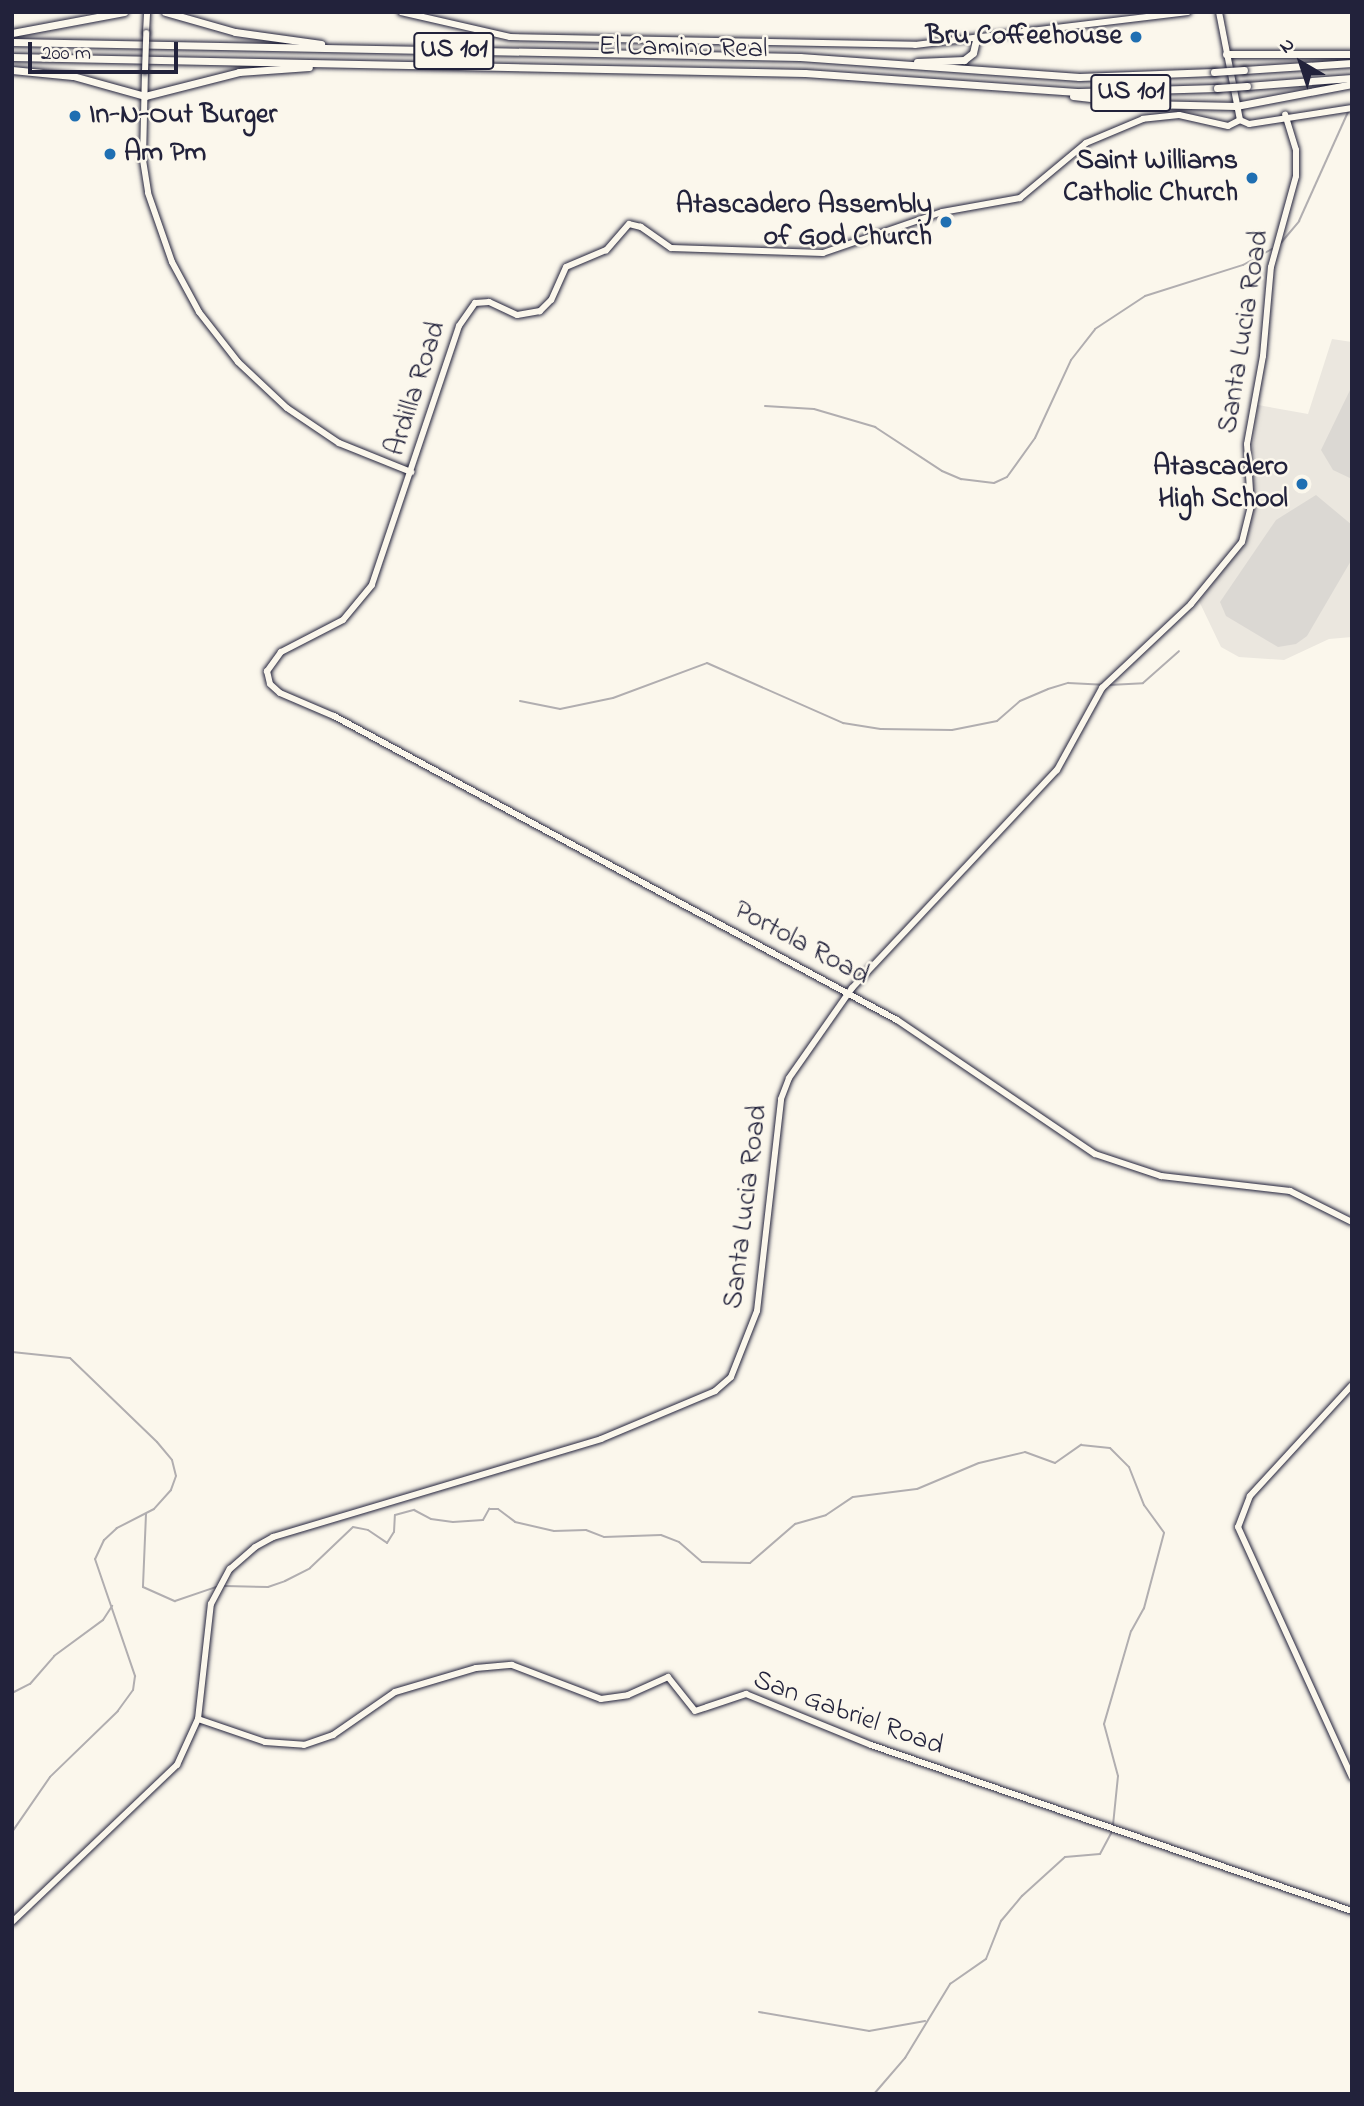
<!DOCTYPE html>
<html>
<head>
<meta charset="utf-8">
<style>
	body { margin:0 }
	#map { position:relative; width:1364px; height:2106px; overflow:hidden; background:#fbf7ec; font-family:"Indie Flower",sans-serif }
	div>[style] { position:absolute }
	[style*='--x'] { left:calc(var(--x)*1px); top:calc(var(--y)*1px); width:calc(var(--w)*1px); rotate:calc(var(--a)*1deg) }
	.built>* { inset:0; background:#ebe7df }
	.green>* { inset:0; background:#dbd8d3 }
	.stream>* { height:2px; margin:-1px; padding:0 1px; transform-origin:1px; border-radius:1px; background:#b1aeb0 }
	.roads { filter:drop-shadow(0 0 2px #22223b) drop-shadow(0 0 2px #22223b) }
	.secondary>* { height:6px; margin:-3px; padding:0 3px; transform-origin:3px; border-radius:3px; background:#fbf7ec }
	.highway>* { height:7px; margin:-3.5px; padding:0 3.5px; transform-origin:3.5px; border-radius:3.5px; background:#fbf7ec }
	.bridges { filter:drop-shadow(0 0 2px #22223b) drop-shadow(0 0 2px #22223b) }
	.secondary-bridge>* { height:6px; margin:-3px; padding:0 3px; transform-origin:3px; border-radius:3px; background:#fbf7ec }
	.highway-bridge>* { height:7px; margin:-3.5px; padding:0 3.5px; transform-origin:3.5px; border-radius:3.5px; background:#fbf7ec }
	.dots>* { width:19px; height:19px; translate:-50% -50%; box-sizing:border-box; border:4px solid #fbf7ec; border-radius:50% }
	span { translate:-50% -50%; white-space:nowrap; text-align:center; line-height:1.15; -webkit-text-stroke:5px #fbf7ec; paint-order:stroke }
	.shield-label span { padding:2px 5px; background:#fbf7ec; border:2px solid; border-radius:5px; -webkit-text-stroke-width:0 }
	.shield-label { font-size:26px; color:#22223b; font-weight:700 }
	.poi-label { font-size:28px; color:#22223b; font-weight:700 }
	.right { translate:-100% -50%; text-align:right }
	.left { translate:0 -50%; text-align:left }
	.street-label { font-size:28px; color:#22223b }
	.frame { position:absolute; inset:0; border:14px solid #22223b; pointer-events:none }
	.north { position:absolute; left:1266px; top:28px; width:70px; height:70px; -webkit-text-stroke:5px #fbf7ec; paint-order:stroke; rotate:321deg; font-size:19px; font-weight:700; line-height:28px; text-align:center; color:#22223b }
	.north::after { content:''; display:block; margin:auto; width:24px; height:32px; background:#22223b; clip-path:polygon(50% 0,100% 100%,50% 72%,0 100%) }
	.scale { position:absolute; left:28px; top:42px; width:150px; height:32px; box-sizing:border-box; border:4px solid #22223b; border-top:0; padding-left:9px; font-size:21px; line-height:24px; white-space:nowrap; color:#22223b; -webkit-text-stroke:5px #fbf7ec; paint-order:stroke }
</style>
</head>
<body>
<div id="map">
	<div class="built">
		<div style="clip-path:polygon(1332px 339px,1352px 342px,1352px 637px,1329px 639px,1284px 660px,1239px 657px,1221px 647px,1199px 601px,1247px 541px,1254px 504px,1251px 464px,1258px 405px,1308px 414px)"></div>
	</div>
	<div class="green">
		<div style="clip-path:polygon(1352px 386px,1352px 479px,1333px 470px,1321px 450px)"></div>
		<div style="clip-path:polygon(1316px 495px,1352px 525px,1352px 559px,1307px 636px,1296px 644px,1278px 647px,1226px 616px,1220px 602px,1276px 520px)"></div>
	</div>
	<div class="stream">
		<div style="--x:1280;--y:244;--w:30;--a:-50"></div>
		<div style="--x:1299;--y:221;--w:122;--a:-65.8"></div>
		<div style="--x:765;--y:406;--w:49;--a:3.5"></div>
		<div style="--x:814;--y:409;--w:64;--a:16.4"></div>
		<div style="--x:875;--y:427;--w:80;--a:33.3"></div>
		<div style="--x:942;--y:471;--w:21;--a:23"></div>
		<div style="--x:961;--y:479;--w:33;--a:7"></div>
		<div style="--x:994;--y:483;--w:14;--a:-25"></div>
		<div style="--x:1007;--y:477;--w:48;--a:-54.3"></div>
		<div style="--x:1035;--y:438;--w:86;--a:-65.2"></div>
		<div style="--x:1071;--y:360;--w:39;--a:-52"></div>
		<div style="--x:1095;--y:329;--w:60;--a:-33.4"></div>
		<div style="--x:1145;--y:296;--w:103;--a:-17.6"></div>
		<div style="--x:1243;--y:265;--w:33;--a:-29"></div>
		<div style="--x:1109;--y:685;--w:34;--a:-3"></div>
		<div style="--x:1143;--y:683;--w:48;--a:-41.6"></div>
		<div style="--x:520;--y:701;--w:41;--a:11.3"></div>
		<div style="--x:560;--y:709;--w:54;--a:-11.7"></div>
		<div style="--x:613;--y:698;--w:100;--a:-20.4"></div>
		<div style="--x:707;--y:663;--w:149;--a:23.8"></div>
		<div style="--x:843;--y:723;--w:38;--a:9"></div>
		<div style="--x:881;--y:729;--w:71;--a:0.8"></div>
		<div style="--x:952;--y:730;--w:46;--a:-11.3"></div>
		<div style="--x:997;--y:721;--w:30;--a:-41"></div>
		<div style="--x:1020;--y:701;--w:30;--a:-23"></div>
		<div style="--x:1048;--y:689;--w:21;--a:-17"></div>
		<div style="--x:1068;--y:683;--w:35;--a:3"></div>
		<div style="--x:12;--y:1352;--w:58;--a:5.9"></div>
		<div style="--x:70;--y:1358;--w:121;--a:44"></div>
		<div style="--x:157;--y:1442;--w:23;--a:50"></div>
		<div style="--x:172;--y:1460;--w:16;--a:76"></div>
		<div style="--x:176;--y:1476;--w:15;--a:110"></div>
		<div style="--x:171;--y:1490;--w:25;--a:132"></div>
		<div style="--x:154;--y:1509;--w:42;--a:152.8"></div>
		<div style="--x:117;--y:1528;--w:18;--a:137"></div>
		<div style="--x:104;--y:1540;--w:21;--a:115"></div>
		<div style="--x:95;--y:1559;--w:124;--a:71.1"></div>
		<div style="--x:135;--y:1676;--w:14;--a:98"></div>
		<div style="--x:133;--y:1690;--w:26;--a:126"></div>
		<div style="--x:118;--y:1711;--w:95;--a:135.9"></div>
		<div style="--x:50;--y:1777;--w:67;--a:124.6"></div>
		<div style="--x:146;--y:1514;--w:73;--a:92.4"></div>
		<div style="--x:143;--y:1587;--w:35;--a:24"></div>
		<div style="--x:175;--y:1601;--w:46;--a:-18.8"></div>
		<div style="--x:225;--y:1586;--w:43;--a:1.3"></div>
		<div style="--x:268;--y:1587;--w:18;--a:-19"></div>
		<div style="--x:285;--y:1581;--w:28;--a:-27"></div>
		<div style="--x:310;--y:1568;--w:59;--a:-43.6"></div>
		<div style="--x:353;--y:1527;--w:15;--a:11"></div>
		<div style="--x:368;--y:1530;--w:23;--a:34"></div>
		<div style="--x:387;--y:1543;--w:13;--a:-58"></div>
		<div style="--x:394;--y:1532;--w:17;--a:-87"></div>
		<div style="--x:395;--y:1515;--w:20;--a:-15"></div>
		<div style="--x:414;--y:1510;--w:19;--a:28"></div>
		<div style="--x:431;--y:1519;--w:22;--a:8"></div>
		<div style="--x:453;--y:1522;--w:30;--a:-4"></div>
		<div style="--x:483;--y:1520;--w:13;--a:-61"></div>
		<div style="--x:489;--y:1509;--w:9;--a:0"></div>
		<div style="--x:498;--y:1509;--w:21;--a:37"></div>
		<div style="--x:515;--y:1522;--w:40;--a:13"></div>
		<div style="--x:554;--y:1531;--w:32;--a:-2"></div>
		<div style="--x:586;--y:1530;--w:19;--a:21"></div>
		<div style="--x:604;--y:1537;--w:57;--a:-2"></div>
		<div style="--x:661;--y:1535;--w:19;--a:21"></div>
		<div style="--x:679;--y:1542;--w:30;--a:41"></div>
		<div style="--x:702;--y:1562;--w:48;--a:1.2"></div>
		<div style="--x:750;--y:1563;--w:60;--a:-40.9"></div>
		<div style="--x:795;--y:1524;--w:32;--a:-16"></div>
		<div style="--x:826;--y:1515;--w:32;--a:-34"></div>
		<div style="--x:853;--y:1497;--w:64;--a:-7.1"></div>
		<div style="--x:917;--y:1489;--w:67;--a:-22.8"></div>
		<div style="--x:979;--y:1463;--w:47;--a:-13.4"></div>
		<div style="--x:1025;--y:1452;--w:32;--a:20"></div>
		<div style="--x:1055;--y:1463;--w:32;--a:-35"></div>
		<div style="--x:1081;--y:1445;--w:29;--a:6"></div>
		<div style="--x:1110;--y:1448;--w:27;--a:45"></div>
		<div style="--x:1129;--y:1467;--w:41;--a:68.5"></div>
		<div style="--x:1144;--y:1505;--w:34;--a:54"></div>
		<div style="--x:1164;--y:1533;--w:78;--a:104.9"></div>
		<div style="--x:1144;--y:1608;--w:26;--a:119"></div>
		<div style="--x:1131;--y:1631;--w:97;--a:106.2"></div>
		<div style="--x:1104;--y:1724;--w:54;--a:74.9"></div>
		<div style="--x:1118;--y:1776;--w:49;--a:95.8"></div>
		<div style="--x:12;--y:1693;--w:20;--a:-27"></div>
		<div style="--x:30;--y:1684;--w:37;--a:-49"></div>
		<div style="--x:54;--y:1656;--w:61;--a:-36.3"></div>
		<div style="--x:103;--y:1620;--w:17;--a:-57"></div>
		<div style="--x:759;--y:2012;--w:112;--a:9.8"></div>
		<div style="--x:869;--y:2031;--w:57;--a:-10.1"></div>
		<div style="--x:874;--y:2094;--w:48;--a:-49.3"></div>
		<div style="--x:905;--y:2058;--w:87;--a:-58.7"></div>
		<div style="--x:950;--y:1984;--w:44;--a:-34.8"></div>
		<div style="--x:986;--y:1959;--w:41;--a:-68.5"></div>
		<div style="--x:1001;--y:1921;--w:33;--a:-50"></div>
		<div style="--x:1022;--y:1896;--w:58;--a:-42.2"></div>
		<div style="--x:1065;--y:1857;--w:35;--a:-5"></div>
		<div style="--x:1100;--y:1854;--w:27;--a:-62"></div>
	</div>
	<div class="roads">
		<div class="secondary">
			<div style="--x:401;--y:12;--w:112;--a:12.9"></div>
			<div style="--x:510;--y:37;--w:405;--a:1.1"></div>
			<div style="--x:915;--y:45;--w:275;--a:-6.9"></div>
			<div style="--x:1219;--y:12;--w:110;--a:79"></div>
			<div style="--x:146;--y:33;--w:21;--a:-87"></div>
			<div style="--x:145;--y:71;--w:89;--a:91.3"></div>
			<div style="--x:143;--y:160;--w:33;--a:81"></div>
			<div style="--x:148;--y:193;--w:73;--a:70.8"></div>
			<div style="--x:172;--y:262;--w:57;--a:61.6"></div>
			<div style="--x:199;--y:312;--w:63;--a:52"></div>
			<div style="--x:238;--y:362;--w:67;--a:43.2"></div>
			<div style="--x:287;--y:408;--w:63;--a:33.9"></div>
			<div style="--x:339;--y:443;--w:78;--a:21.9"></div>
			<div style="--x:1352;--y:108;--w:104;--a:171.2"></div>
			<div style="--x:1249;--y:124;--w:10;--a:-156"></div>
			<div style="--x:1240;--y:120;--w:13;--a:153"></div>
			<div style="--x:1228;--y:126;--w:50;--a:-167.3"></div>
			<div style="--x:1179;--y:115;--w:36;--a:174"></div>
			<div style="--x:1143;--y:119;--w:62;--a:157.2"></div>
			<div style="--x:1086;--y:143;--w:86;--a:140.2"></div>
			<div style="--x:1020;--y:198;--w:79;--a:169.8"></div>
			<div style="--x:942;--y:212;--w:126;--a:161"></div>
			<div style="--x:823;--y:253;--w:152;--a:-178.1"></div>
			<div style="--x:671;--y:248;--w:37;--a:-145"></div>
			<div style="--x:641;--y:227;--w:12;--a:-166"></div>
			<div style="--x:629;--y:224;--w:35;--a:131"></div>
			<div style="--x:606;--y:250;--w:43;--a:157"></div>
			<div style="--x:566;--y:267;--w:36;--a:114"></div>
			<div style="--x:551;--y:300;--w:16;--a:135"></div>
			<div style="--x:540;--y:311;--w:23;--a:170"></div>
			<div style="--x:517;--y:315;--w:31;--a:-155"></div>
			<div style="--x:489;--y:302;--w:14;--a:176"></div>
			<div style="--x:475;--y:303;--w:28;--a:125"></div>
			<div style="--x:459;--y:326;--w:273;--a:108.6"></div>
			<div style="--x:372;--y:585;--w:45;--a:129.6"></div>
			<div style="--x:343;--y:620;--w:70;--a:152.7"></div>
			<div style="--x:281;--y:652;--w:24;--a:126"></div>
			<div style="--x:267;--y:671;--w:13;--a:77"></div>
			<div style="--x:270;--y:684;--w:13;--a:42"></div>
			<div style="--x:280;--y:693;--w:59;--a:23.1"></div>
			<div style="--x:334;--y:716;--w:640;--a:28.37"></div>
			<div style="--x:897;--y:1020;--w:239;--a:34.1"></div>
			<div style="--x:1095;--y:1154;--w:70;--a:18.4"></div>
			<div style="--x:1161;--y:1176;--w:130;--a:6.6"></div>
			<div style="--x:1290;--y:1191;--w:69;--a:26.6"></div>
			<div style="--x:1352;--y:1385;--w:151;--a:132.6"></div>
			<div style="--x:1250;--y:1496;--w:33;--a:111"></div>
			<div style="--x:1238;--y:1527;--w:275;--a:65.5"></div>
			<div style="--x:198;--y:1719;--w:71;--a:18.9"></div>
			<div style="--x:265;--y:1742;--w:39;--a:4"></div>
			<div style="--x:304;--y:1745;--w:31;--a:-19"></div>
			<div style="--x:333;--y:1735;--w:75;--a:-34.7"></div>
			<div style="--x:395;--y:1692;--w:84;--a:-16.5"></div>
			<div style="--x:476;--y:1668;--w:36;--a:-5"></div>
			<div style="--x:512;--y:1665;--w:95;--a:20.9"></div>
			<div style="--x:601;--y:1699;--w:27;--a:-8"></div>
			<div style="--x:628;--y:1695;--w:44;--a:-24.2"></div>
			<div style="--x:668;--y:1677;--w:43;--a:51.5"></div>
			<div style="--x:695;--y:1711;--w:54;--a:-18.4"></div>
			<div style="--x:746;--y:1694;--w:135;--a:22.2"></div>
			<div style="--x:871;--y:1745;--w:509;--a:19.04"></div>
			<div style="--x:12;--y:1922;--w:228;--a:-43.6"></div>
			<div style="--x:177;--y:1765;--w:51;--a:-65.5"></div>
			<div style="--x:198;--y:1719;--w:116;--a:-83.6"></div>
			<div style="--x:211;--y:1604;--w:40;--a:-62"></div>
			<div style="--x:230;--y:1569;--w:33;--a:-41"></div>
			<div style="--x:255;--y:1547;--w:21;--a:-29"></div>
			<div style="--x:273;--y:1537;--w:342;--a:-16.6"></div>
			<div style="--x:601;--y:1439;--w:124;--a:-22.8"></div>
			<div style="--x:715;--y:1391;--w:21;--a:-41"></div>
			<div style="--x:731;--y:1377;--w:71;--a:-68.5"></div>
			<div style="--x:757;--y:1311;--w:213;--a:-83.5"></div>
			<div style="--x:781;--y:1099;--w:22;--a:-69"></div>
			<div style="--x:789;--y:1078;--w:110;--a:-55"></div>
			<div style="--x:852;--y:988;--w:299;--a:-46.8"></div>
			<div style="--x:1057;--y:770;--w:94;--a:-61.2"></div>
			<div style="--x:1102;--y:688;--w:122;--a:-43.3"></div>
			<div style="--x:1191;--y:604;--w:80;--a:-50.6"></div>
			<div style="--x:1242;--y:542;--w:37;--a:-76"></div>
			<div style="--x:1251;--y:506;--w:62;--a:-93.7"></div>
			<div style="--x:1247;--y:444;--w:89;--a:-79.7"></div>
			<div style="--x:1263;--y:356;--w:89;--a:-84.9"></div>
			<div style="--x:1271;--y:267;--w:94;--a:-74.6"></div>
			<div style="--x:1296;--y:176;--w:26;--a:-90"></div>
			<div style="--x:1296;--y:150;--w:37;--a:-107"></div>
		</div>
		<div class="highway">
			<div style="--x:165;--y:12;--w:73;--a:15.9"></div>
			<div style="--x:235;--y:32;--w:87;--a:7.9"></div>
			<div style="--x:12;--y:33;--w:114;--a:-10.6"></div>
			<div style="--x:12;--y:42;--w:788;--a:1.09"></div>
			<div style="--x:800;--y:57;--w:280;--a:4.1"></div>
			<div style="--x:1079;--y:77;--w:135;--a:-2.1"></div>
			<div style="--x:1226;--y:54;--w:126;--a:0"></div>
			<div style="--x:12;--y:57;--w:793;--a:1.16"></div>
			<div style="--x:805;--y:73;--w:276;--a:4"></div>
			<div style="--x:1080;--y:92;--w:137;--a:-1.7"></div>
			<div style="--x:917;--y:62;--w:47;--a:-2.4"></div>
			<div style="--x:964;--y:60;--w:11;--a:-38"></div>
			<div style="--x:973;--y:53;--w:13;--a:-77"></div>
			<div style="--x:12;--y:70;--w:61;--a:5.6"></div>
			<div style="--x:73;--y:76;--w:75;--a:15.5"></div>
			<div style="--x:145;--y:96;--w:97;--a:-14.3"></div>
			<div style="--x:239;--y:72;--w:70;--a:-4.1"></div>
			<div style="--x:1244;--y:70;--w:108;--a:-3.7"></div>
			<div style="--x:1247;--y:86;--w:105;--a:-4.4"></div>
			<div style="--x:1073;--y:96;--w:71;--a:6.4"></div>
			<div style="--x:1144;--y:104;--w:92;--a:1.2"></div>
			<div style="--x:1236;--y:106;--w:118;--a:-10.7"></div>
		</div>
	</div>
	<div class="bridges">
		<div class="secondary-bridge">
			<div style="--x:145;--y:71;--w:38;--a:-88"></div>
		</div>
		<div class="highway-bridge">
			<div style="--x:1214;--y:72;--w:30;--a:-4"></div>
			<div style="--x:1217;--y:88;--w:30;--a:-4"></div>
		</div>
	</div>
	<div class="dots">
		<div style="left:1136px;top:37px;background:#1f6fb2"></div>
		<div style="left:75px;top:116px;background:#1f6fb2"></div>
		<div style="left:110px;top:154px;background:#1f6fb2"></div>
		<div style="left:1252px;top:178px;background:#1f6fb2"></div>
		<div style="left:946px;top:222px;background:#1f6fb2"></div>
		<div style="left:1302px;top:484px;background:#1f6fb2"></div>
	</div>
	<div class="shield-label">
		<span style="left:454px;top:51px">US 101</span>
		<span style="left:1131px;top:93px">US 101</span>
	</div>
	<div class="poi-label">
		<span class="right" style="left:1122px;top:37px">Bru Coffeehouse</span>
		<span class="left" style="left:89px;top:116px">In-N-Out Burger</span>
		<span class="left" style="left:124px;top:154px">Am Pm</span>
		<span class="right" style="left:1238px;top:178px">Saint Williams<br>Catholic Church</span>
		<span class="right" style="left:932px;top:222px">Atascadero Assembly<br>of God Church</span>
		<span class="right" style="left:1288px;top:484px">Atascadero<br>High School</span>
	</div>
	<div class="street-label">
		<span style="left:683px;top:49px;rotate:1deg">El Camino Real</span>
		<span style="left:1245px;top:332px;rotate:-81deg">Santa Lucia Road</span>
		<span style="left:417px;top:389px;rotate:-72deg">Ardilla Road</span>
		<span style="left:801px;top:944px;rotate:28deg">Portola Road</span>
		<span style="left:747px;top:1207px;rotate:-83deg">Santa Lucia Road</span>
		<span style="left:848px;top:1714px;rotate:20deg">San Gabriel Road</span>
	</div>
	<div class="frame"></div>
	<div class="north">N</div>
	<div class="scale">200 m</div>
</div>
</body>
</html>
